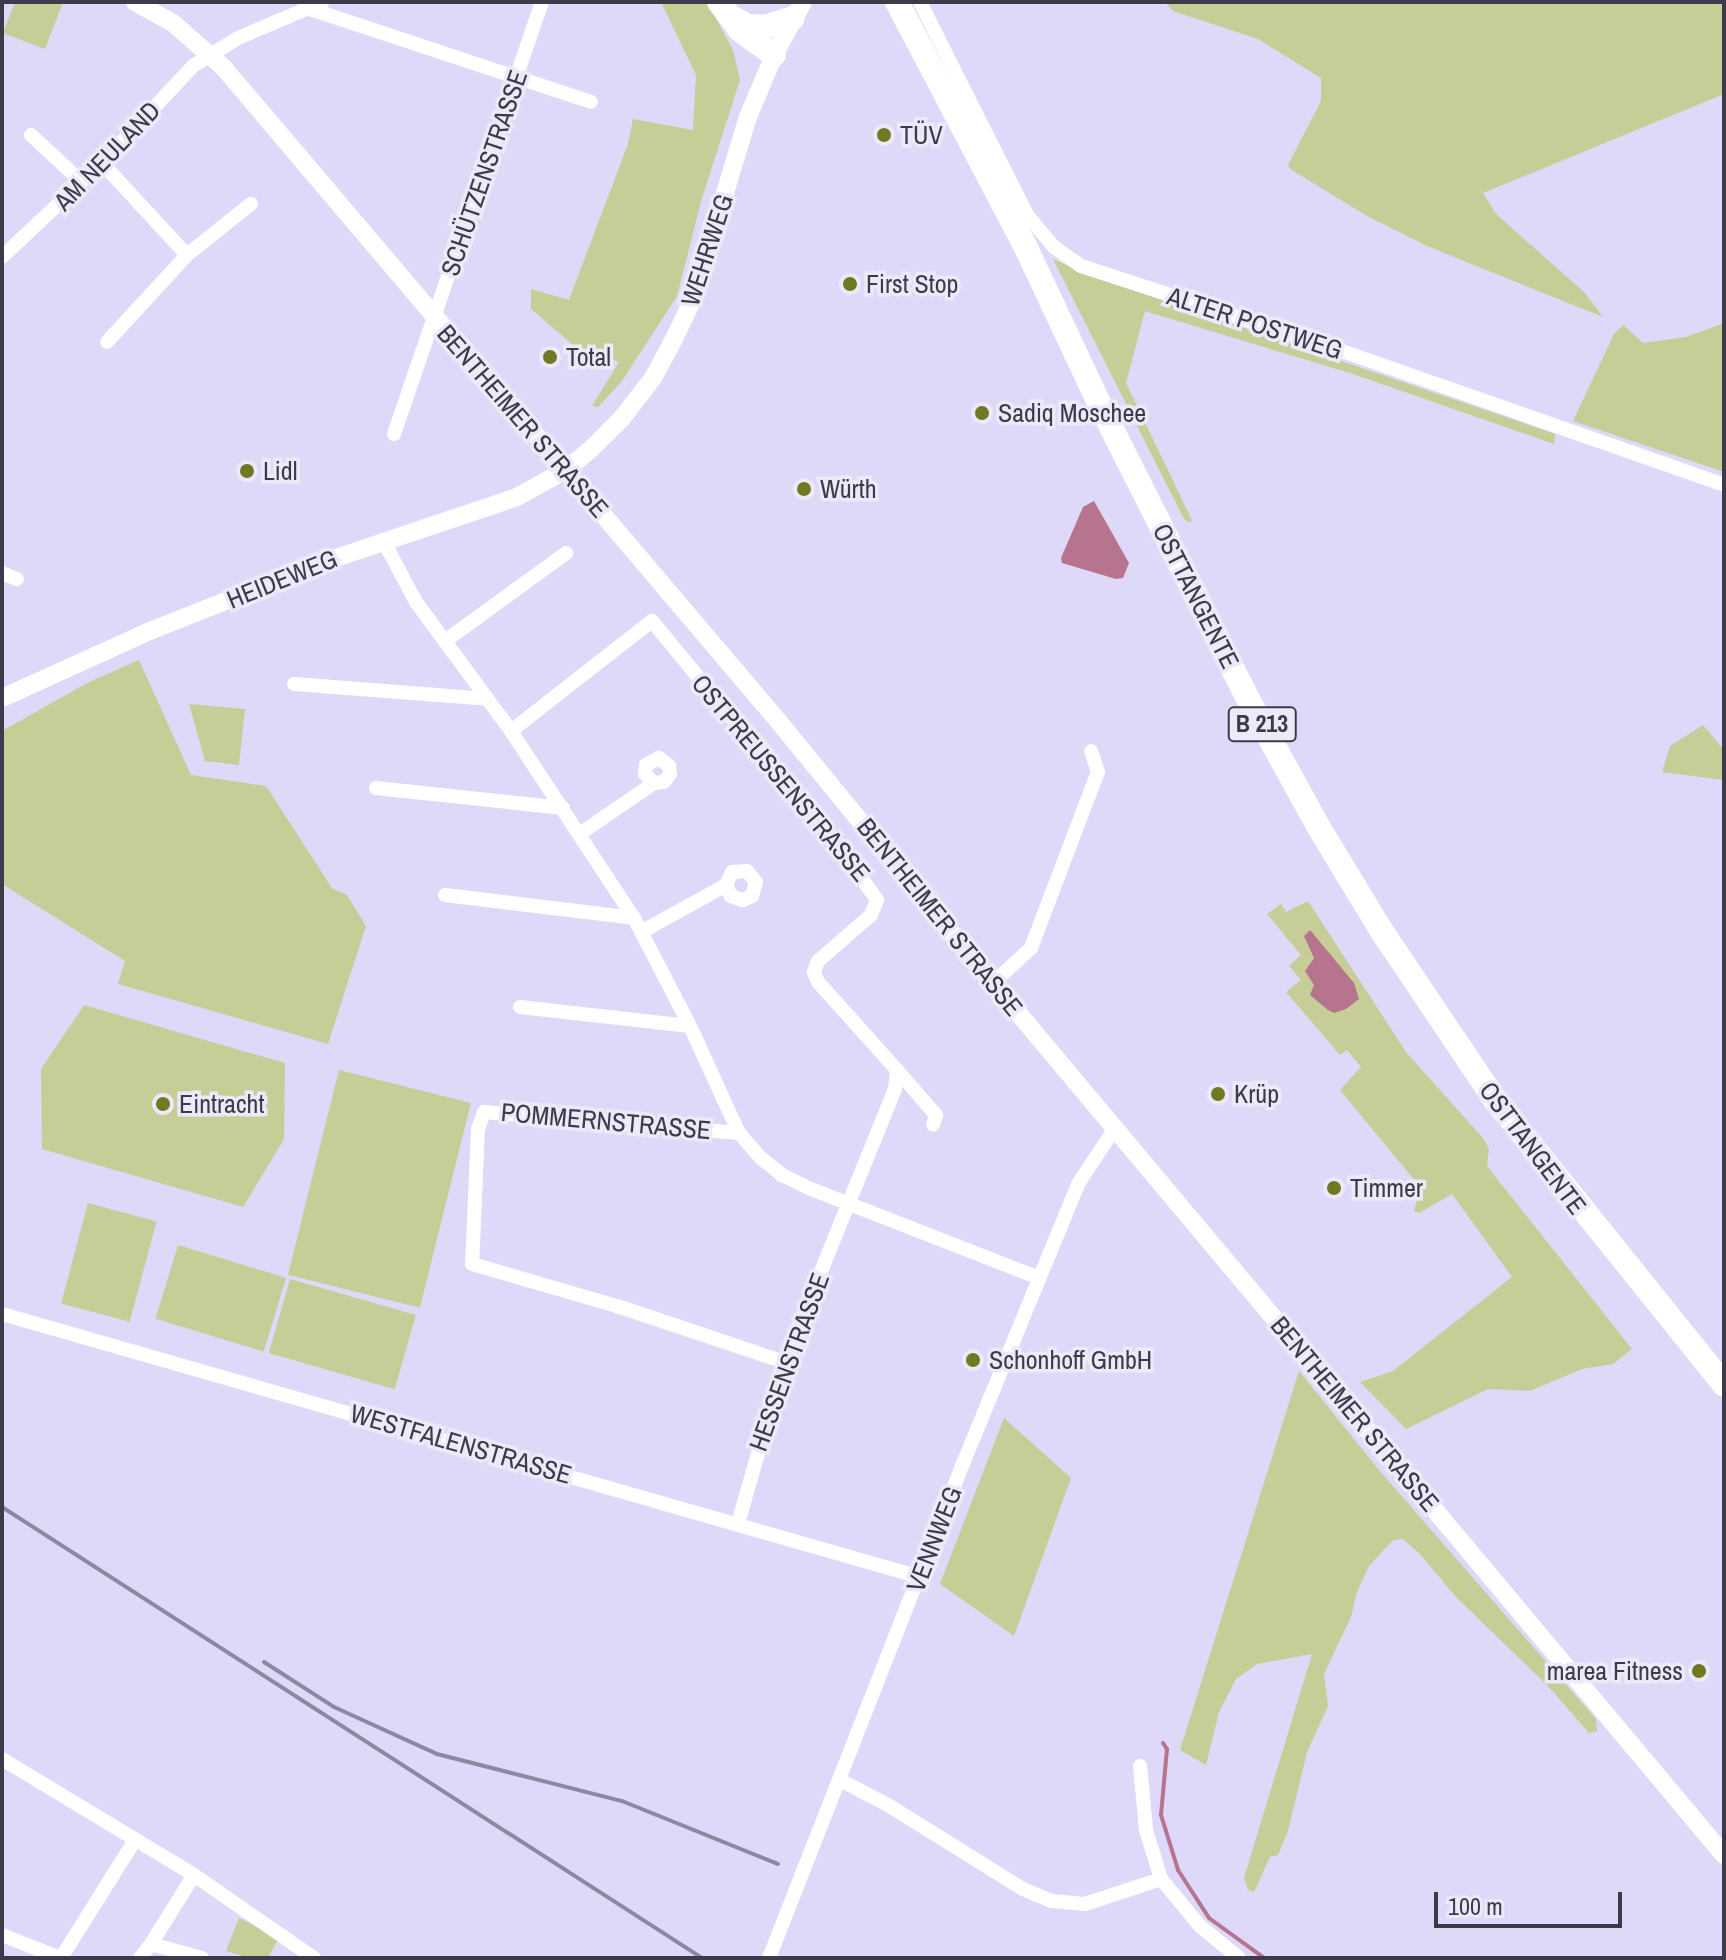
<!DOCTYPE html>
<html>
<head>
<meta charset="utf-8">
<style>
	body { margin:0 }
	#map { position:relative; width:1726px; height:1960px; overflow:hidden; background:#dfd9f9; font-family:"Archivo Narrow",sans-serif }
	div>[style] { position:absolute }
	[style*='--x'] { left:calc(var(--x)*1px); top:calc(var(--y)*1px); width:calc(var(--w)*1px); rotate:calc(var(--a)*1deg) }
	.green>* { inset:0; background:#c6cd97; transform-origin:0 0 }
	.water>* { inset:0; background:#b7748f }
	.stream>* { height:4px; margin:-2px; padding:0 2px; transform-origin:2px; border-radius:2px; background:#b7748f }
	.minor>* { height:14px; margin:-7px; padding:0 7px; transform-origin:7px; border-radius:7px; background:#fff }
	.tertiary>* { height:18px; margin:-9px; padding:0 9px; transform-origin:9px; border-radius:9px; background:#fff }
	.primary>* { height:24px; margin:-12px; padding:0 12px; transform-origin:12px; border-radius:12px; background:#fff }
	.rail>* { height:4px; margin:-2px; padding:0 2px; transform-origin:2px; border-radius:2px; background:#8d88a0 }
	.dots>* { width:22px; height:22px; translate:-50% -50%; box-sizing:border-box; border:4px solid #ece9f9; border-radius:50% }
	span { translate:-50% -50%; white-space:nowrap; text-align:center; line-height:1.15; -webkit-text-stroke:7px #ece9f9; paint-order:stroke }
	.shield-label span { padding:2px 6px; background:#ece9f9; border:2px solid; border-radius:6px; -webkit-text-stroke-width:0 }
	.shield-label { font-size:24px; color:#3d3a4a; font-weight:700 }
	.poi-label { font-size:26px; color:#3d3a4a }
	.left { translate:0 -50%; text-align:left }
	.right { translate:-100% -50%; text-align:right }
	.street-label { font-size:26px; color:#3d3a4a }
	.frame { position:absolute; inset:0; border:4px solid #3d3a4a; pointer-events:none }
	.scale { position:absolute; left:1434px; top:1892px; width:188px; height:36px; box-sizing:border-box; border:4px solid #3d3a4a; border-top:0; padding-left:10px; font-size:24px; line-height:28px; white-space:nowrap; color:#3d3a4a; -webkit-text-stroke:6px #ece9f9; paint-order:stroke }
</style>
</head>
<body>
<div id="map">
	<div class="green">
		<div style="clip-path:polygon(15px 2px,63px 2px,45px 49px,3px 33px)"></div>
		<div style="clip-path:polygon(661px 2px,707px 2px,733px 50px,740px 80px,702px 198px,677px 296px,622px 381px,598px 407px,592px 406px,619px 362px,572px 344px,531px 309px,531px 289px,569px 300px,628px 144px,633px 119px,693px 130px,696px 75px)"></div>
		<div style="clip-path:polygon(1165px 2px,1724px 2px,1724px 94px,1483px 193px,1496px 214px,1585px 293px,1603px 317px,1427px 246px,1369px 217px,1290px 169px,1288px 165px,1321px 101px,1321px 78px,1258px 39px,1173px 11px)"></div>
		<div style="clip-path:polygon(1053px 259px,1086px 274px,1555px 434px,1554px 444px,1356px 375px,1145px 311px,1126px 383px,1192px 520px,1190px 523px,1184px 519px)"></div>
		<div style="clip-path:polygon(1724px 323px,1724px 472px,1573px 421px,1614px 334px,1623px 325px,1643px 343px,1686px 337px)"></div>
		<div style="clip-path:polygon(139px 660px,191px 775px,266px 786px,332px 888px,347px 895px,366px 926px,328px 1044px,118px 984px,125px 961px,2px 884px,2px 731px,89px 682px)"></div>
		<div style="clip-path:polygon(189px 704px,245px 709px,239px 765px,205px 761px)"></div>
		<div style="clip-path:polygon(1703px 725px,1724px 750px,1724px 780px,1662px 772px,1670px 746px)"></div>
		<div style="clip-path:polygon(1308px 901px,1406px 1052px,1482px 1137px,1489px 1148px,1487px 1166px,1632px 1349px,1613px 1364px,1582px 1369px,1530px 1391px,1488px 1389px,1406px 1429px,1360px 1382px,1393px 1371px,1512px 1277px,1452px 1194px,1419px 1213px,1414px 1211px,1419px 1191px,1416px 1182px,1340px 1090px,1361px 1067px,1347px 1050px,1340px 1055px,1286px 992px,1301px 980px,1289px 966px,1301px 955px,1267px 914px,1281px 904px,1286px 912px)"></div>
		<div style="clip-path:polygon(84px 1005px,285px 1063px,284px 1139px,243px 1207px,42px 1149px,41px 1069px)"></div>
		<div style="left:339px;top:1070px;width:136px;height:211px;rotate:14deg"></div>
		<div style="left:88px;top:1203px;width:71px;height:104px;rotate:15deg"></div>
		<div style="left:178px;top:1245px;width:113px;height:77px;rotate:17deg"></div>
		<div style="left:290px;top:1279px;width:131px;height:77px;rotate:16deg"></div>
		<div style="clip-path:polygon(1299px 1371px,1379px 1470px,1596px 1719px,1597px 1731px,1589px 1733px,1548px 1686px,1456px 1597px,1419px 1553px,1403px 1539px,1393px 1540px,1369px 1566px,1357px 1592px,1351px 1617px,1324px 1674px,1328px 1706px,1307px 1752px,1288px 1831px,1278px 1855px,1270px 1857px,1254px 1892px,1248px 1890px,1244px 1878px,1312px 1654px,1257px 1664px,1236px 1679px,1219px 1712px,1206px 1765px,1180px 1750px)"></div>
		<div style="clip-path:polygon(1004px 1418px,1071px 1478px,1014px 1636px,940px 1584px)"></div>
		<div style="clip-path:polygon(239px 1918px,279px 1938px,268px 1958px,250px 1958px,226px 1951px)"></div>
	</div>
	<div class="water">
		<div style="clip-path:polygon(1094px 501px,1129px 563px,1123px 578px,1116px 579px,1062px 563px,1061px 558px,1083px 507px)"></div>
		<div style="clip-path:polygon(1310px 930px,1354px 983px,1359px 999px,1346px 1009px,1334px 1013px,1328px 1010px,1310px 995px,1314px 985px,1305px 971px,1314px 958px,1304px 936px)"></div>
	</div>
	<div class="stream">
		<div style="--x:1163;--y:1743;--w:7;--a:56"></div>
		<div style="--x:1167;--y:1749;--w:66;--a:95.2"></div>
		<div style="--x:1161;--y:1815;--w:58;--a:72.8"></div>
		<div style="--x:1178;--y:1870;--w:57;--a:57.1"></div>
		<div style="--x:1209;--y:1918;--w:68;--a:36"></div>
	</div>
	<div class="minor">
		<div style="--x:920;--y:2;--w:238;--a:63.3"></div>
		<div style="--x:1027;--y:215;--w:42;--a:49.8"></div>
		<div style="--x:1054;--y:247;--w:33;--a:35"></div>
		<div style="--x:1081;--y:266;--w:274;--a:18"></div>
		<div style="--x:1342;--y:351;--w:405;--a:19.3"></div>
		<div style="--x:307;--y:8;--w:299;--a:18.3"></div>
		<div style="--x:31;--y:135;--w:69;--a:42.7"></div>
		<div style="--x:102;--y:163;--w:125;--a:47.3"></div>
		<div style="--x:187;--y:255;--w:118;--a:132.6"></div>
		<div style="--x:187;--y:255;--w:82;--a:-38.6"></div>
		<div style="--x:2;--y:257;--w:137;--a:-43.2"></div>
		<div style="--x:102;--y:163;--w:133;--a:-46.8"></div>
		<div style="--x:193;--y:66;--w:53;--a:-31.9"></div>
		<div style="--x:238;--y:38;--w:92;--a:-23"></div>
		<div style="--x:394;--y:434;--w:457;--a:-71.1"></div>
		<div style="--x:383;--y:540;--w:70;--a:62"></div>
		<div style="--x:416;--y:602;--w:160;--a:53.6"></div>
		<div style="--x:511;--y:731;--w:224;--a:56.7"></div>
		<div style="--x:634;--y:918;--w:122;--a:62.6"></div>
		<div style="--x:690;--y:1026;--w:118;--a:65.4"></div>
		<div style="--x:739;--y:1133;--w:33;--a:49"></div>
		<div style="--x:761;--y:1158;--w:27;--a:39"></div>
		<div style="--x:782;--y:1175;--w:32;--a:26"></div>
		<div style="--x:811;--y:1189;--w:245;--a:21.3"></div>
		<div style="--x:2;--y:573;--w:16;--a:22"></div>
		<div style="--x:445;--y:641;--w:150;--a:-36"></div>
		<div style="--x:294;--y:684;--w:194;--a:4.4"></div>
		<div style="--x:511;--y:731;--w:179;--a:-38"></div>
		<div style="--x:652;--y:621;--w:305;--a:50.5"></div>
		<div style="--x:846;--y:856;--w:54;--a:54.8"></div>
		<div style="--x:877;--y:900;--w:16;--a:112"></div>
		<div style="--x:871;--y:915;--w:70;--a:139"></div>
		<div style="--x:818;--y:961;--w:12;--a:110"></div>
		<div style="--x:814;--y:972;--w:11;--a:68"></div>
		<div style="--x:818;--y:982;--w:118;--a:48.1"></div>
		<div style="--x:897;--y:1070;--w:19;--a:96"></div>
		<div style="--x:895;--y:1089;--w:295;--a:112.1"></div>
		<div style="--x:784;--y:1362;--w:167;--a:105.9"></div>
		<div style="--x:376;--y:788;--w:188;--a:6.1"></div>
		<div style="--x:581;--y:833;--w:88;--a:-34.4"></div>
		<div style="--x:654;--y:783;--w:10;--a:-6"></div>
		<div style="--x:664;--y:782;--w:10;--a:-53"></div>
		<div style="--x:670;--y:774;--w:8;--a:-97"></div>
		<div style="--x:669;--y:766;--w:13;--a:-141"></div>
		<div style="--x:659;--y:758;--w:15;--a:152"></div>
		<div style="--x:646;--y:765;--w:9;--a:96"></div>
		<div style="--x:645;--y:774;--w:13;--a:45"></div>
		<div style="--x:445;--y:895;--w:190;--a:6.9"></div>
		<div style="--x:641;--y:932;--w:97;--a:-28.9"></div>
		<div style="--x:726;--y:885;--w:14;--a:-65"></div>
		<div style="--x:732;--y:872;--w:15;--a:-4"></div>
		<div style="--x:747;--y:871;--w:14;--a:51"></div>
		<div style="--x:756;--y:882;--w:15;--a:106"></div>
		<div style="--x:752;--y:896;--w:10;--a:156"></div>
		<div style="--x:743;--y:900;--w:13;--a:-162"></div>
		<div style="--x:731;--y:896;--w:12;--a:-114"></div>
		<div style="--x:993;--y:983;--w:52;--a:-42.6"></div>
		<div style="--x:1031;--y:948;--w:188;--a:-69.2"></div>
		<div style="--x:1098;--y:772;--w:22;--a:-108"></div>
		<div style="--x:520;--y:1007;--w:171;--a:6.4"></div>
		<div style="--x:897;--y:1070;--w:60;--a:49.1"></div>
		<div style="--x:936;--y:1115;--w:10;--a:107"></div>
		<div style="--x:739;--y:1133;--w:256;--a:-175.3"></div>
		<div style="--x:484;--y:1112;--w:18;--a:109"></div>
		<div style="--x:478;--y:1129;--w:135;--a:92.5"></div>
		<div style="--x:472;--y:1264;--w:151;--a:16.2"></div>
		<div style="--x:617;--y:1306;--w:176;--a:18.5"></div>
		<div style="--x:2;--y:1314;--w:955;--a:15.99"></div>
		<div style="--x:2;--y:1759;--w:224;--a:31.1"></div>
		<div style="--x:194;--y:1875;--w:146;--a:34.7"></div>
		<div style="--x:1140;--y:1766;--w:64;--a:84.6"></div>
		<div style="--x:1146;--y:1830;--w:51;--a:73"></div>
		<div style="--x:1161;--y:1879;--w:61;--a:50.3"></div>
		<div style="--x:1200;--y:1926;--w:50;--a:39.4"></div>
		<div style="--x:842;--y:1781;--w:52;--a:27.6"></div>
		<div style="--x:888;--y:1805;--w:159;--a:31.9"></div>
		<div style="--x:1023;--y:1889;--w:30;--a:23"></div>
		<div style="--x:1051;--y:1901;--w:34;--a:5"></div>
		<div style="--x:1085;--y:1904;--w:80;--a:-18.2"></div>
		<div style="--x:194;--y:1875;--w:81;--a:121.9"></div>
		<div style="--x:151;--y:1944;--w:53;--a:15.4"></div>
		<div style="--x:2;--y:1935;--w:62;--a:21.6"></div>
		<div style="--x:61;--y:1958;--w:139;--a:-57.9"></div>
		<div style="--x:140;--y:1958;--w:18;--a:-52"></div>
		<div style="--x:769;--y:1958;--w:529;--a:-68.58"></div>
		<div style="--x:962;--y:1466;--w:305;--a:-67.6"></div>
		<div style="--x:1078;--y:1184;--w:67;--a:-56.5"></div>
	</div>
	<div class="tertiary">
		<div style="--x:135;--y:2;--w:43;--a:28.9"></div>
		<div style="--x:173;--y:23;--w:67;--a:41.3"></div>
		<div style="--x:223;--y:67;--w:859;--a:49.67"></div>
		<div style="--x:779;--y:722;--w:338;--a:50.7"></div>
		<div style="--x:993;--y:983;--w:1138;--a:50.03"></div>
		<div style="--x:2;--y:698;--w:162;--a:-24.4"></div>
		<div style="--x:150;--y:631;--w:184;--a:-21.7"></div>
		<div style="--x:321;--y:563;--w:207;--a:-18.6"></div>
		<div style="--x:517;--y:497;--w:56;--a:-28.9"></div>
		<div style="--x:566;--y:470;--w:30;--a:-40"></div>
		<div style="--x:589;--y:451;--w:47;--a:-45"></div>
		<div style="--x:622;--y:418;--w:51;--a:-52.2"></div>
		<div style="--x:653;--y:378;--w:44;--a:-61.7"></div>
		<div style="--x:674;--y:339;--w:44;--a:-64.6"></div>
		<div style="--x:693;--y:299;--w:190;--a:-73.2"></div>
		<div style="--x:748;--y:117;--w:67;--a:-67.2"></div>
		<div style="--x:774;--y:55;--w:60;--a:-61.3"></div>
	</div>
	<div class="primary">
		<div style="--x:719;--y:2;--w:35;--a:53"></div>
		<div style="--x:740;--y:30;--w:42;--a:36.3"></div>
		<div style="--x:897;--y:2;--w:280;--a:62.3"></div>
		<div style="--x:1027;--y:250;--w:169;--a:64.8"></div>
		<div style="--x:1099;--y:403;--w:331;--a:63.3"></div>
		<div style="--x:1248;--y:699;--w:145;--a:61.1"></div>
		<div style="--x:1318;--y:826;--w:122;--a:58.8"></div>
		<div style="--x:1381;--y:930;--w:206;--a:56.1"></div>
		<div style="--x:1496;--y:1101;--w:364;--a:51.2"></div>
		<div style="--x:735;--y:19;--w:15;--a:28"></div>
		<div style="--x:748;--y:26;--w:17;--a:3"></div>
		<div style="--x:765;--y:27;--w:29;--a:-18"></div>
	</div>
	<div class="rail">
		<div style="--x:2;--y:1507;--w:833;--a:32.79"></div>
		<div style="--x:264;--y:1662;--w:83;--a:32.7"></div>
		<div style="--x:334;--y:1707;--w:113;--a:24.5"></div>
		<div style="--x:437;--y:1754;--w:191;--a:14.3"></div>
		<div style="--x:622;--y:1801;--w:168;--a:22"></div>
	</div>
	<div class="dots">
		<div style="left:884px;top:135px;background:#717822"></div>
		<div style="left:850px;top:284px;background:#717822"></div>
		<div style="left:550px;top:357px;background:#717822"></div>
		<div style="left:982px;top:413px;background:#717822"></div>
		<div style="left:247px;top:471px;background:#717822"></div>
		<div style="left:804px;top:489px;background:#717822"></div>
		<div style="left:1218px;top:1094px;background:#717822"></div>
		<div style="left:163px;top:1104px;background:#717822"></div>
		<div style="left:1334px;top:1188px;background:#717822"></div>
		<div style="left:973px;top:1360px;background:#717822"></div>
		<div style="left:1699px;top:1671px;background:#717822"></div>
	</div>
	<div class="shield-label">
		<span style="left:1262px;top:724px">B 213</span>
	</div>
	<div class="poi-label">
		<span class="left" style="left:900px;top:135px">TÜV</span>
		<span class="left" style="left:866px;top:284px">First Stop</span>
		<span class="left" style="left:566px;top:357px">Total</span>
		<span class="left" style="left:998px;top:413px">Sadiq Moschee</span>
		<span class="left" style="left:263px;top:471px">Lidl</span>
		<span class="left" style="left:820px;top:489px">Würth</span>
		<span class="left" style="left:1234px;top:1094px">Krüp</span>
		<span class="left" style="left:179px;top:1104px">Eintracht</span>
		<span class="left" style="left:1350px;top:1188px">Timmer</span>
		<span class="left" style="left:989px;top:1360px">Schonhoff GmbH</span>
		<span class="right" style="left:1683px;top:1671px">marea Fitness</span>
	</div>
	<div class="street-label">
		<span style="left:107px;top:156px;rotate:-46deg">AM NEULAND</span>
		<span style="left:484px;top:173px;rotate:-71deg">SCHÜTZENSTRASSE</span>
		<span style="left:707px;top:250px;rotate:-72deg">WEHRWEG</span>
		<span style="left:1255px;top:323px;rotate:18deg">ALTER POSTWEG</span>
		<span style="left:523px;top:421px;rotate:49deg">BENTHEIMER STRASSE</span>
		<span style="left:282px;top:579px;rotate:-22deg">HEIDEWEG</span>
		<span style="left:1196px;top:596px;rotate:63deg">OSTTANGENTE</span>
		<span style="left:781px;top:778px;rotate:50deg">OSTPREUSSENSTRASSE</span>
		<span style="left:940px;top:917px;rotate:51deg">BENTHEIMER STRASSE</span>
		<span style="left:606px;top:1121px;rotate:5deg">POMMERNSTRASSE</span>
		<span style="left:1533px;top:1148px;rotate:53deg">OSTTANGENTE</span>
		<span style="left:789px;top:1362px;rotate:-70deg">HESSENSTRASSE</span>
		<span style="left:1355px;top:1414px;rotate:50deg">BENTHEIMER STRASSE</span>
		<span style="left:461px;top:1444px;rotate:16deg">WESTFALENSTRASSE</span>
		<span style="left:934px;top:1539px;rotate:-69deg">VENNWEG</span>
	</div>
	<div class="frame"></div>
	<div class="scale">100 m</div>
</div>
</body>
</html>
